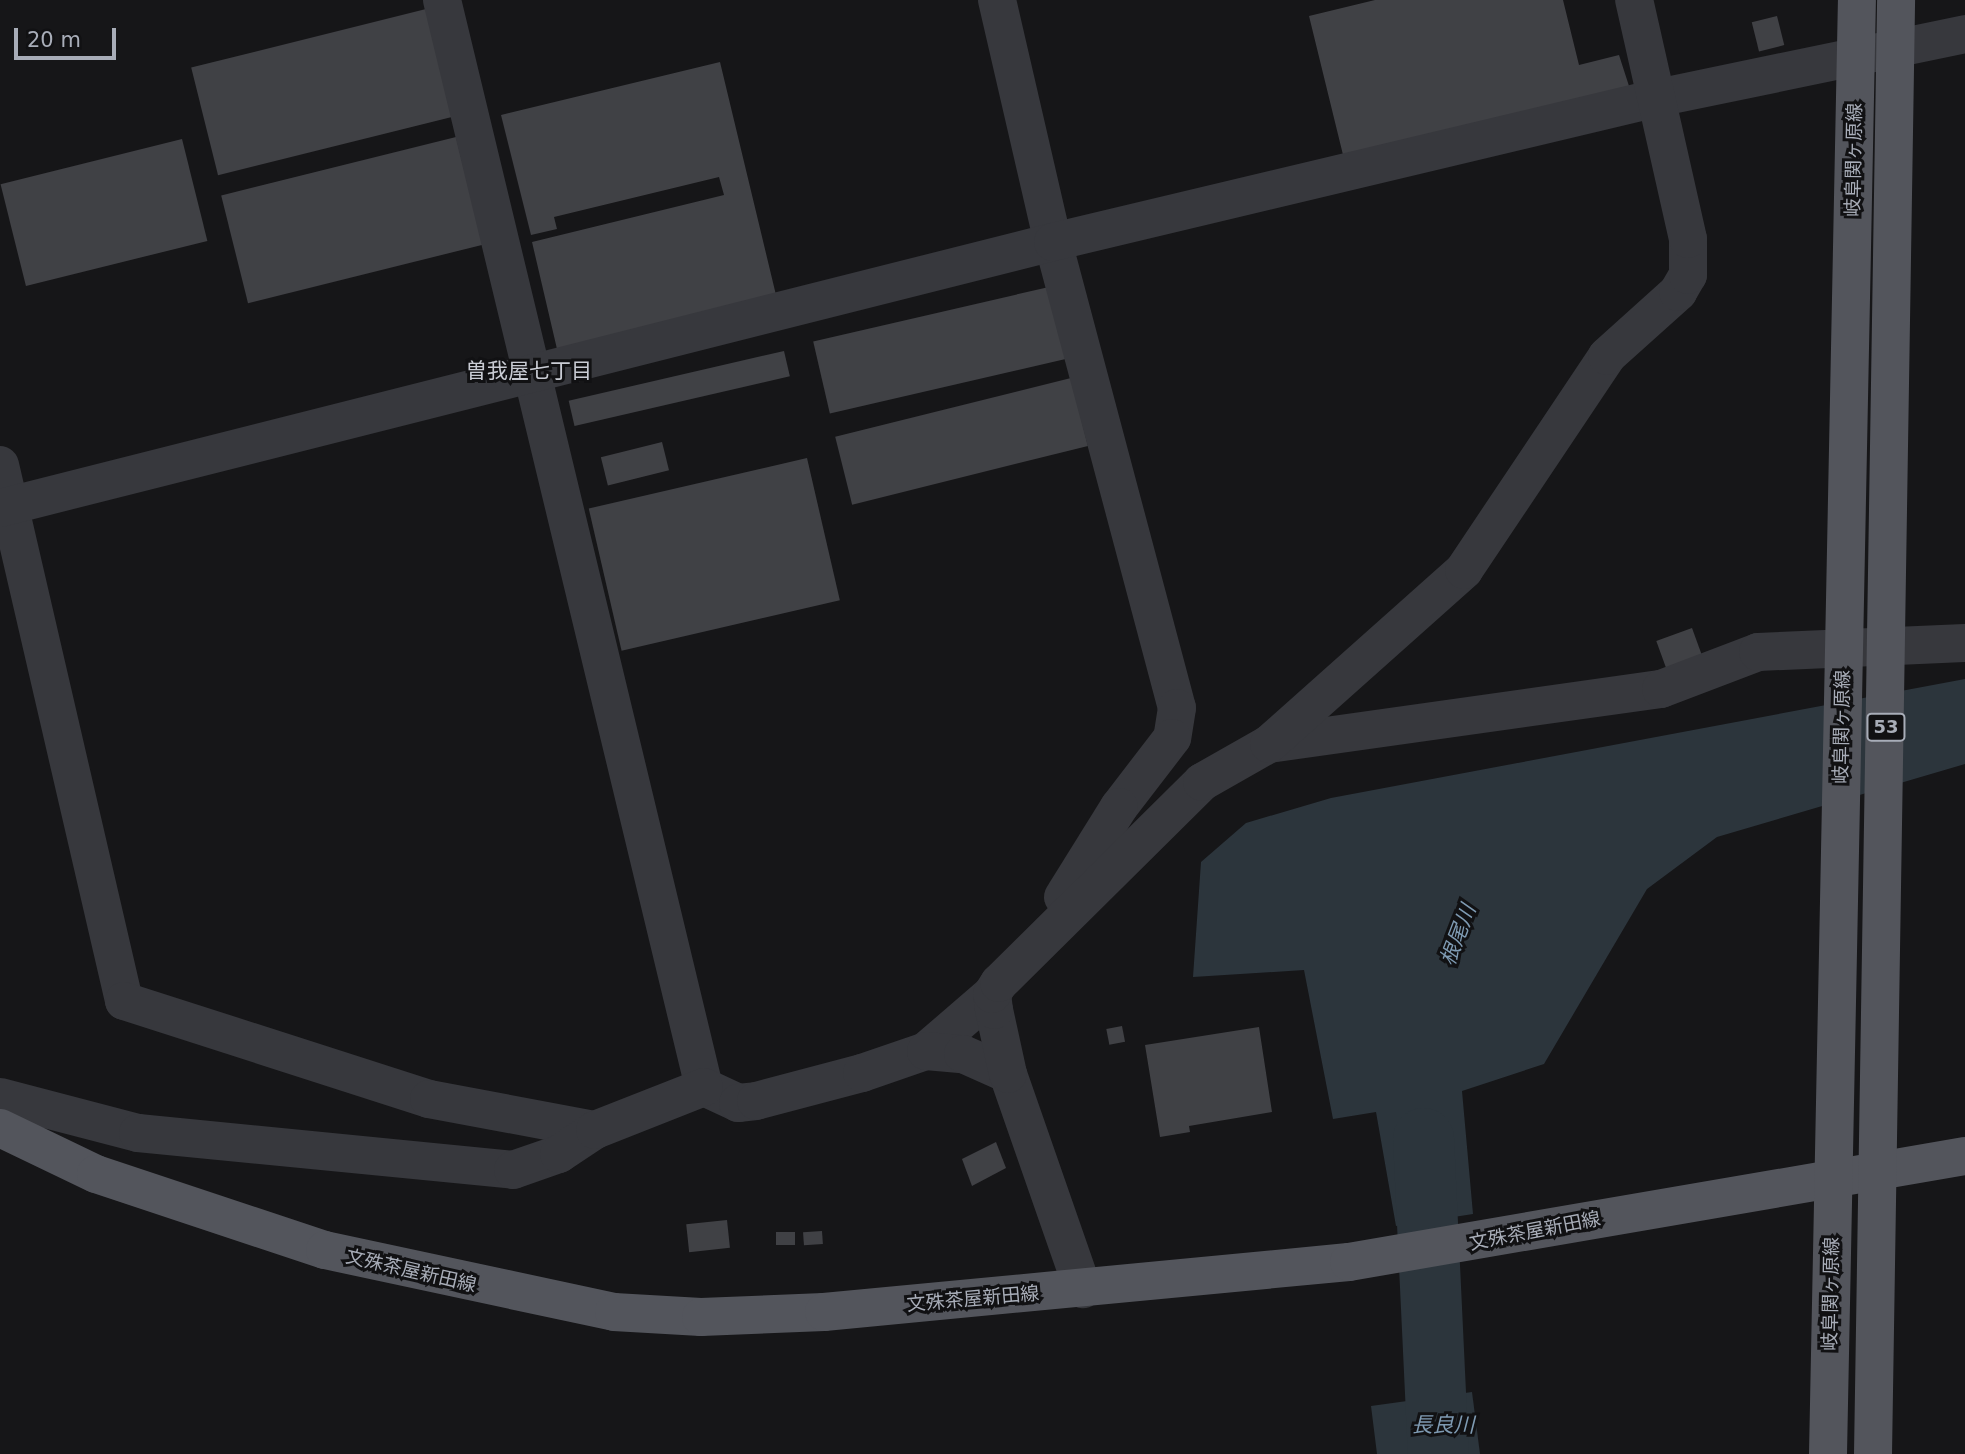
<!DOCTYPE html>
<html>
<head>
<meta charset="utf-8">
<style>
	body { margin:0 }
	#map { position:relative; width:1965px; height:1454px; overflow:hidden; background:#161618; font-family:"DejaVu Sans","Noto Sans JP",sans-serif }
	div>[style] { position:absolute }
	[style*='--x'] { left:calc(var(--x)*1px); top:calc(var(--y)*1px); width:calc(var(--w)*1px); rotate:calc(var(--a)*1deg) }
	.water>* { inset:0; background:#2c353c }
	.river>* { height:61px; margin:-30.5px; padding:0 30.5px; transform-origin:30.5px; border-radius:30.5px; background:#2c353c }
	.building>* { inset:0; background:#404145; transform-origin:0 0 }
	.minor>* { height:38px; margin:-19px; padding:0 19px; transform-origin:19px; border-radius:19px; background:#37383d }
	.major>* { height:38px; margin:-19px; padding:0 19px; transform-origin:19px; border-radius:19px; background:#53555c }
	span { translate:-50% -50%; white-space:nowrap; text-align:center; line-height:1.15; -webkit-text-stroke:6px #111113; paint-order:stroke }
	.shield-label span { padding:2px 5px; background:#111113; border:2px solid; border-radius:5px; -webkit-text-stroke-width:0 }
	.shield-label { font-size:18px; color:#a8adb8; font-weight:700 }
	.street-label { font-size:19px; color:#a8adb8 }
	.neighbourhood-label { font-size:21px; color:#c9ccd4 }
	.water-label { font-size:21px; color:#7f9bb3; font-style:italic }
	.scale { position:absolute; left:14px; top:28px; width:102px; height:32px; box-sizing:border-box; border:4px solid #a8adb8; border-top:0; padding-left:9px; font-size:21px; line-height:24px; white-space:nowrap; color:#a8adb8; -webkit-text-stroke:5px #111113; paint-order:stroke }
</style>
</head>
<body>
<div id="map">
	<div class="water">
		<div style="clip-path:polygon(1965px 679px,1965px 764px,1717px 837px,1647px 889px,1544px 1064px,1462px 1091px,1473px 1214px,1396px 1226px,1376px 1112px,1333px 1119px,1304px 970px,1193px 977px,1201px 862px,1246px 823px,1331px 798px)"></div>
		<div style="clip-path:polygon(1472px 1392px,1480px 1454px,1377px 1454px,1371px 1406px)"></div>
	</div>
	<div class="river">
		<div style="--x:1423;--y:1138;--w:316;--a:87.3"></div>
	</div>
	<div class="building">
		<div style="clip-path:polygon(1375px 0,1563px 0,1579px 65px,1619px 55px,1629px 86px,1345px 163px,1309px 16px)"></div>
		<div style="left:426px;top:9px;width:111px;height:242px;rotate:76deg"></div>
		<div style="left:1777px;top:16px;width:30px;height:26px;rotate:76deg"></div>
		<div style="clip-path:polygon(720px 62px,776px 295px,557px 349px,532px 242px,724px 195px,719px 177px,554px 217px,557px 229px,531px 235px,501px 115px)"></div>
		<div style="left:456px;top:137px;width:111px;height:242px;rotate:76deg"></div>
		<div style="left:182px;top:139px;width:105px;height:187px;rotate:76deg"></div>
		<div style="left:1049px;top:287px;width:74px;height:242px;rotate:77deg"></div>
		<div style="left:784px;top:351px;width:26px;height:221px;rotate:77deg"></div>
		<div style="left:1071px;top:378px;width:70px;height:243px;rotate:76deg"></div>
		<div style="left:662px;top:442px;width:29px;height:63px;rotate:76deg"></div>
		<div style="left:807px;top:458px;width:146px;height:224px;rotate:77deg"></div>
		<div style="left:1692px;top:628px;width:30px;height:38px;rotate:70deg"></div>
		<div style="left:1122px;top:1026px;width:16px;height:16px;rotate:79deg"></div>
		<div style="clip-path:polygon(1259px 1027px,1272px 1112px,1189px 1126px,1190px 1132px,1160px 1137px,1145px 1045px)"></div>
		<div style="clip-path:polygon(996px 1142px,1006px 1168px,972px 1186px,962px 1159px)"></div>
		<div style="left:727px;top:1220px;width:28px;height:41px;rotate:84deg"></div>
		<div style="left:822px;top:1231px;width:13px;height:19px;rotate:86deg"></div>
		<div style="left:776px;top:1232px;width:19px;height:13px"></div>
	</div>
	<div class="minor">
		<div style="--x:442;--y:0;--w:1118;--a:76.45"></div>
		<div style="--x:704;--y:1087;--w:38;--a:25"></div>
		<div style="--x:738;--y:1103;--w:18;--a:-6"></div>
		<div style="--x:756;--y:1101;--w:110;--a:-14.8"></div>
		<div style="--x:862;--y:1073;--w:68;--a:-19"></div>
		<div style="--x:926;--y:1051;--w:87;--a:-40.8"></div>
		<div style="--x:997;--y:0;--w:248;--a:77"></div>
		<div style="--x:1053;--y:242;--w:482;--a:75.1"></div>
		<div style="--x:1177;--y:708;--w:30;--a:99"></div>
		<div style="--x:1172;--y:738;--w:87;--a:127.5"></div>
		<div style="--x:1119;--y:807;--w:106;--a:121.9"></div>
		<div style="--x:0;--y:465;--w:550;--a:76.97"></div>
		<div style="--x:124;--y:1001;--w:320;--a:17.8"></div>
		<div style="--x:429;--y:1099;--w:169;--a:10.6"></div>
		<div style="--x:0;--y:508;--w:1086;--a:-14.18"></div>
		<div style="--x:1053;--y:242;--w:621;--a:-13.41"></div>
		<div style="--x:1657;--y:98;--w:315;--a:-11.7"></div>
		<div style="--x:1269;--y:744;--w:396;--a:-8"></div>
		<div style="--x:1661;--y:689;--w:104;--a:-20.9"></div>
		<div style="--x:1758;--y:652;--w:207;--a:-2.5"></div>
		<div style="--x:926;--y:1051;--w:37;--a:5"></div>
		<div style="--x:963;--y:1054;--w:49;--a:24"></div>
		<div style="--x:1008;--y:1074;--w:228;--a:70.8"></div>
		<div style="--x:1008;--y:1074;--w:66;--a:-102.3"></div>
		<div style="--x:994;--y:1010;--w:16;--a:-97"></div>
		<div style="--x:992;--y:994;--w:13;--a:-58"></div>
		<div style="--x:999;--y:983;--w:286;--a:-44.7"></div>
		<div style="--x:1202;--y:782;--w:77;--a:-29.6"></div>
		<div style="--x:1269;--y:744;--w:261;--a:-41.7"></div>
		<div style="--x:1464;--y:570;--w:257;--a:-56.2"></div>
		<div style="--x:1607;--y:356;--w:96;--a:-42"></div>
		<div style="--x:1678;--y:292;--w:20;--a:-60"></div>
		<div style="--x:1688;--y:275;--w:36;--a:-90"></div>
		<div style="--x:1688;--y:239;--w:245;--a:-102.7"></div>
		<div style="--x:0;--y:1097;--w:143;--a:14.6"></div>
		<div style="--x:138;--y:1133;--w:377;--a:5.6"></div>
		<div style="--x:513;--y:1170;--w:49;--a:-19.2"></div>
		<div style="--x:559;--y:1154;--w:43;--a:-33.7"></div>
		<div style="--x:595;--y:1130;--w:117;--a:-21.5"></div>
	</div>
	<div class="major">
		<div style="--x:0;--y:1128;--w:106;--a:25.6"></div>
		<div style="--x:96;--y:1174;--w:241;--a:18.4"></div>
		<div style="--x:325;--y:1250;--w:296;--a:12.1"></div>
		<div style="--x:614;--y:1312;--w:87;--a:3.3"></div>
		<div style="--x:701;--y:1317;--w:123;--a:-2.3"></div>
		<div style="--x:824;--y:1312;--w:527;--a:-5.44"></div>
		<div style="--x:1349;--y:1262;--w:625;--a:-9.76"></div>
		<div style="--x:1828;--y:1454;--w:1454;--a:-88.86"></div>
		<div style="--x:1873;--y:1454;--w:1454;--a:-89.09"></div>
	</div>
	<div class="shield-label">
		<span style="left:1886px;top:727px">53</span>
	</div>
	<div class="street-label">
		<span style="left:1854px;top:160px;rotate:-89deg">岐阜関ヶ原線</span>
		<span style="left:1842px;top:727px;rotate:-89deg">岐阜関ヶ原線</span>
		<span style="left:1535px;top:1231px;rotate:-11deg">文殊茶屋新田線</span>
		<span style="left:411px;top:1271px;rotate:13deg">文殊茶屋新田線</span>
		<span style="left:1831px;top:1294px;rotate:-89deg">岐阜関ヶ原線</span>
		<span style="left:973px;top:1299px;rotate:-5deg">文殊茶屋新田線</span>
	</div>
	<div class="neighbourhood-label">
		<span style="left:529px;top:371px">曽我屋七丁目</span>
	</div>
	<div class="water-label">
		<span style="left:1458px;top:935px;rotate:-69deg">根尾川</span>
		<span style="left:1443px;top:1425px">長良川</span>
	</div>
	<div class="scale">20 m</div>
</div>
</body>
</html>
